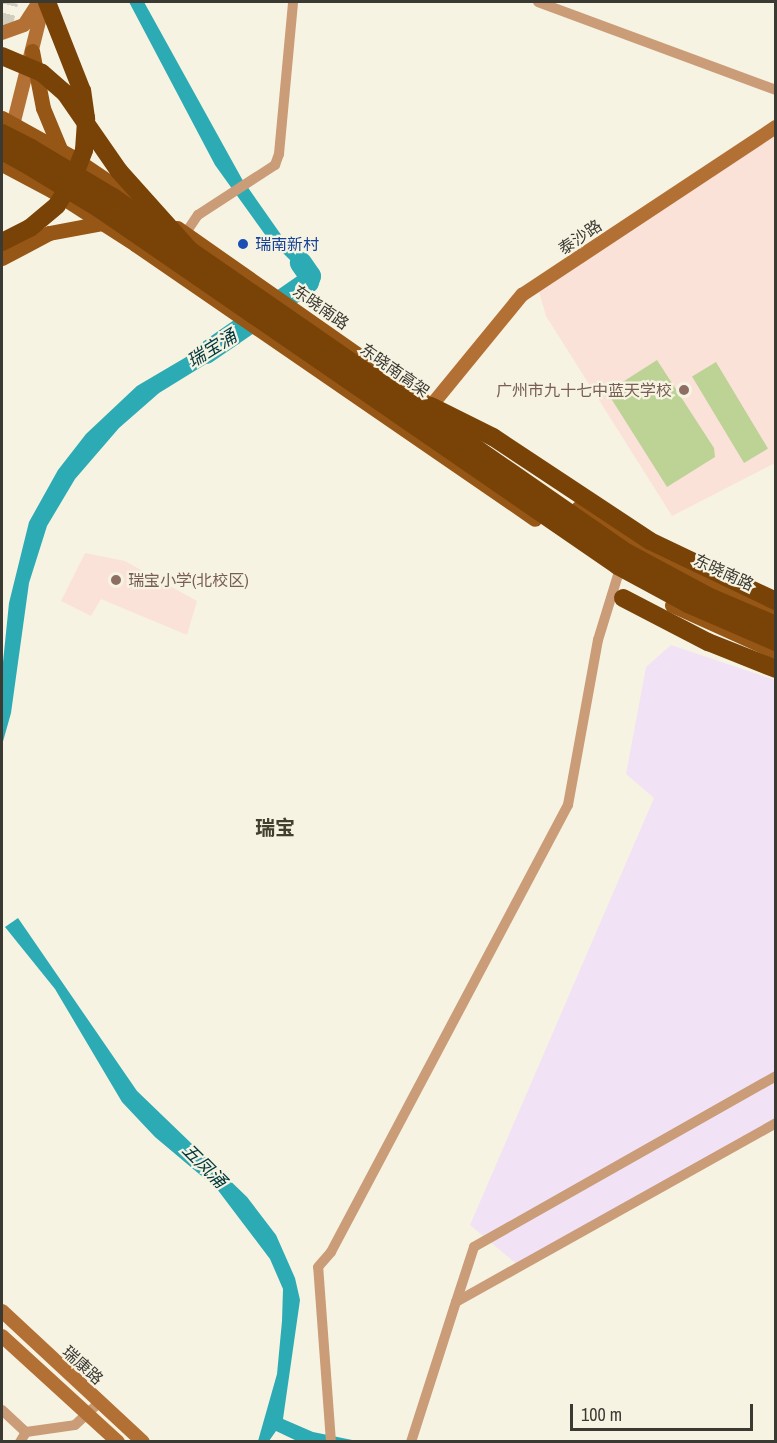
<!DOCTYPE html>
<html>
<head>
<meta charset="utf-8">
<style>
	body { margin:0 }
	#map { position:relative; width:777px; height:1443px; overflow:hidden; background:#f7f3e2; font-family:"Archivo Narrow","Noto Sans SC",sans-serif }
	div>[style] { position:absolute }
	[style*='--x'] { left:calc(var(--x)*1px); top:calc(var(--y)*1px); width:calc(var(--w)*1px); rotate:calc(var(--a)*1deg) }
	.commercial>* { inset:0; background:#f2e2f5 }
	.education>* { inset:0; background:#fbe2d9 }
	.green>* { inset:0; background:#bcd395; transform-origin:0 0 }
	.water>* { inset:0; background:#2cabb4 }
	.river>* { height:22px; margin:-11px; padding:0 11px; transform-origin:11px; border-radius:11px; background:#2cabb4 }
	.highway-tunnel>* { height:18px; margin-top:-9px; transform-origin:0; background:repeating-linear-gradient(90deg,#d1cebf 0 18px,transparent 0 27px) }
	.street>* { height:10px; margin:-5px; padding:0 5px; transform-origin:5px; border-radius:5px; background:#ca9c77 }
	.secondary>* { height:14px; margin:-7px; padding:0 7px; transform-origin:7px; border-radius:7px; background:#b37035 }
	.primary>* { height:15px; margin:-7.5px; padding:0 7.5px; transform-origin:7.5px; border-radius:7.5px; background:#965615 }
	.highway>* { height:18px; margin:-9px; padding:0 9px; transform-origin:9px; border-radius:9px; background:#794308 }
	.highway-bridge>* { height:18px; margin:-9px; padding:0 9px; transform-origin:9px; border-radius:9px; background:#794308 }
	.dots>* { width:16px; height:16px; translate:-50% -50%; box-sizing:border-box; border:3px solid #f7f3e2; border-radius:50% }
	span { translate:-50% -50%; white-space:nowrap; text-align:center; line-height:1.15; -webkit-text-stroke:4.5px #f7f3e2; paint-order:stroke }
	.street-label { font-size:16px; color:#3a3932 }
	.transit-label { font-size:16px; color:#164399 }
	.left { translate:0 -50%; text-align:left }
	.education-label { font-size:16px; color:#785e54 }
	.right { translate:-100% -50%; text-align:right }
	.water-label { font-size:18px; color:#00383c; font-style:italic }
	.quarter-label { font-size:20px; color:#423f31; font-weight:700 }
	.frame { position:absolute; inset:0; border:3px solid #3a3932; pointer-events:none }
	.scale { position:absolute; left:570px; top:1404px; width:183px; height:27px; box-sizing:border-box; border:3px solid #3a3932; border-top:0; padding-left:8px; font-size:18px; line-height:21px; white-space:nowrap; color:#3a3932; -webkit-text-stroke:4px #f7f3e2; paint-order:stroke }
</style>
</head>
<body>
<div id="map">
	<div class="commercial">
		<div style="clip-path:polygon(671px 645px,775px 680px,775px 1123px,519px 1266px,470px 1225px,654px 798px,626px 774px,646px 667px)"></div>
	</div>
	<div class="education">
		<div style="clip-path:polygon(775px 134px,775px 463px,672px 516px,546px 316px,539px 292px)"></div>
		<div style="clip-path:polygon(85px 553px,125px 561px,197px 601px,187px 635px,101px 599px,91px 616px,61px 601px)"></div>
	</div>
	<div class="green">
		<div style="clip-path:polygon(657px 360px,714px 448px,715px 457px,667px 487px,607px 392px)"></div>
		<div style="left:716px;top:362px;width:101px;height:28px;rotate:59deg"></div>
	</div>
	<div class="water">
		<div style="clip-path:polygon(129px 2px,144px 2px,242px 179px,284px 239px,316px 273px,319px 283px,312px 293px,296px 283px,303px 273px,266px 236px,215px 165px)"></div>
		<div style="clip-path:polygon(227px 333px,240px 343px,159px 393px,119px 428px,75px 479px,47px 526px,29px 583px,11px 713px,2px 745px,2px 672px,9px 603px,29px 522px,58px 470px,86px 434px,137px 386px)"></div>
		<div style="clip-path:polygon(18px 918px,137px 1091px,247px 1197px,276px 1235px,295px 1278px,300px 1300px,283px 1419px,313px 1432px,357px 1441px,297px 1441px,276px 1431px,269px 1441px,258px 1441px,277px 1374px,282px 1321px,283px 1289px,270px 1259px,217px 1189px,155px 1137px,122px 1102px,55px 989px,5px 927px)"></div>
	</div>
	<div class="river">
		<div style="--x:206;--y:353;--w:124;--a:-34.8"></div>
		<div style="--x:308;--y:282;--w:6;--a:-72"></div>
		<div style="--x:310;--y:276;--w:16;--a:-125"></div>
	</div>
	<div class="highway-tunnel">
		<div style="--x:2;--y:31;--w:30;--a:-76"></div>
	</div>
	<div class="street">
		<div style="--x:538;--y:2;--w:254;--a:20.3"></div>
		<div style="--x:185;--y:234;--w:23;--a:-56"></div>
		<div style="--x:198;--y:215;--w:92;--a:-33"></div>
		<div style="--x:275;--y:165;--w:12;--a:-70"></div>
		<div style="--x:279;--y:154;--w:153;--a:-84.7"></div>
		<div style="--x:776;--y:1076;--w:347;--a:150.5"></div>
		<div style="--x:474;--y:1247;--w:58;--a:108.1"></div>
		<div style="--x:456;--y:1302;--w:367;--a:-29.2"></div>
		<div style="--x:2;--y:1410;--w:33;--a:43"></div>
		<div style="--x:20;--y:1442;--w:12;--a:-59"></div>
		<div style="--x:26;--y:1432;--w:49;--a:-8.1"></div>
		<div style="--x:75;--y:1425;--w:34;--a:-43"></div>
		<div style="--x:331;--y:1442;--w:175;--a:-94.2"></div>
		<div style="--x:318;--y:1267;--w:20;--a:-49"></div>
		<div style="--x:331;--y:1252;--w:506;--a:-62.07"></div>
		<div style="--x:568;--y:805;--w:168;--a:-79.7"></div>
		<div style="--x:598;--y:640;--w:68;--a:-72.9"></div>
		<div style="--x:411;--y:1442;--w:147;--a:-72.2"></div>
	</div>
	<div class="secondary">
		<div style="--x:2;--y:33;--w:23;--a:-20"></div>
		<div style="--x:24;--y:25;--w:27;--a:-57"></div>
		<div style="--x:11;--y:133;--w:135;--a:-75.9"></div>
		<div style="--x:431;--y:406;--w:144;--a:-50.7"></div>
		<div style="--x:522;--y:295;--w:305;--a:-33.5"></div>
		<div style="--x:2;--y:1311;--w:192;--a:42.9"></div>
		<div style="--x:2;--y:1336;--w:157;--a:42.4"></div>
	</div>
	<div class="primary">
		<div style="--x:32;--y:51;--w:58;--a:79.1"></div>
		<div style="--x:43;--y:108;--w:44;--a:67.5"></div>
		<div style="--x:2;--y:118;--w:80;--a:29.1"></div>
		<div style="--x:72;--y:157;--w:84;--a:33.9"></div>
		<div style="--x:2;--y:164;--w:55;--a:28"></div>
		<div style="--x:51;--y:190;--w:100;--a:32.7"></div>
		<div style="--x:135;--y:244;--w:485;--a:34.5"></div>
		<div style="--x:177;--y:228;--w:321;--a:35"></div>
		<div style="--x:2;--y:258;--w:53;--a:-28"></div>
		<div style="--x:49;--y:233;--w:55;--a:-10.5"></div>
		<div style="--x:578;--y:508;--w:107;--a:32.3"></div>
		<div style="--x:668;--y:565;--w:119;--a:24.8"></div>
		<div style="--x:672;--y:605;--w:114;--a:24.3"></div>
	</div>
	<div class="highway">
		<div style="--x:31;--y:148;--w:96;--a:30.9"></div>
		<div style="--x:113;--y:197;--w:624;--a:34.68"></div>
		<div style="--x:626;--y:552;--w:95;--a:28.2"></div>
		<div style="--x:710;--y:597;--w:72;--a:23"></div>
		<div style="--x:24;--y:163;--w:90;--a:31.4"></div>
		<div style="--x:101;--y:210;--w:628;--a:34.55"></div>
		<div style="--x:618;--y:566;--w:80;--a:28.5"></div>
		<div style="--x:688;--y:604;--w:96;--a:23.4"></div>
		<div style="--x:431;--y:406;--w:69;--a:26.6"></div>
		<div style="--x:493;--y:437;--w:188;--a:33.5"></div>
		<div style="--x:650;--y:541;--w:140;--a:25.5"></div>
		<div style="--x:623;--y:598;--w:96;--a:27.4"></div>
		<div style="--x:708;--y:642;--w:73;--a:21.7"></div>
	</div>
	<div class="highway-bridge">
		<div style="--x:2;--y:56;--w:43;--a:23"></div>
		<div style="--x:42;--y:73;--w:30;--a:41"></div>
		<div style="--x:65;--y:93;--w:95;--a:55.3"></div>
		<div style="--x:119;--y:171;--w:106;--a:48.1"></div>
		<div style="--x:2;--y:133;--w:33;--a:27"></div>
		<div style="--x:2;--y:151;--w:25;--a:29"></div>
		<div style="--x:2;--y:242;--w:31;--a:-27"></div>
		<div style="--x:30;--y:228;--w:35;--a:-40"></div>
		<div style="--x:57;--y:205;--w:31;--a:-58"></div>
		<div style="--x:73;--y:179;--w:31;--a:-69"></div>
		<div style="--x:84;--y:150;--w:32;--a:-86"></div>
		<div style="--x:86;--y:118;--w:27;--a:-98"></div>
		<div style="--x:82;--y:91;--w:96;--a:-111.5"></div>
	</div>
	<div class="dots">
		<div style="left:243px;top:244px;background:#1a4fb4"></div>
		<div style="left:684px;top:390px;background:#8d6e63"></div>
		<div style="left:116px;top:580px;background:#8d6e63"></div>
	</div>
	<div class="street-label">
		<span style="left:580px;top:237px;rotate:-34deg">泰沙路</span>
		<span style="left:321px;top:307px;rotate:35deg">东晓南路</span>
		<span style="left:395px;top:370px;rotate:35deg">东晓南高架</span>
		<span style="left:724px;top:572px;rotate:25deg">东晓南路</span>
		<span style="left:83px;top:1365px;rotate:42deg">瑞康路</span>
	</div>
	<div class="transit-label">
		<span class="left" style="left:255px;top:244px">瑞南新村</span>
	</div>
	<div class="education-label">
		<span class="right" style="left:672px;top:390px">广州市九十七中蓝天学校</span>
		<span class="left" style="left:128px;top:580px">瑞宝小学(北校区)</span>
	</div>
	<div class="water-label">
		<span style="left:212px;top:349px;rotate:-32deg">瑞宝涌</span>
		<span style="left:204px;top:1166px;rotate:45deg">五凤涌</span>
	</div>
	<div class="quarter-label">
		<span style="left:275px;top:827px">瑞宝</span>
	</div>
	<div class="frame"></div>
	<div class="scale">100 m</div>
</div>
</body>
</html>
